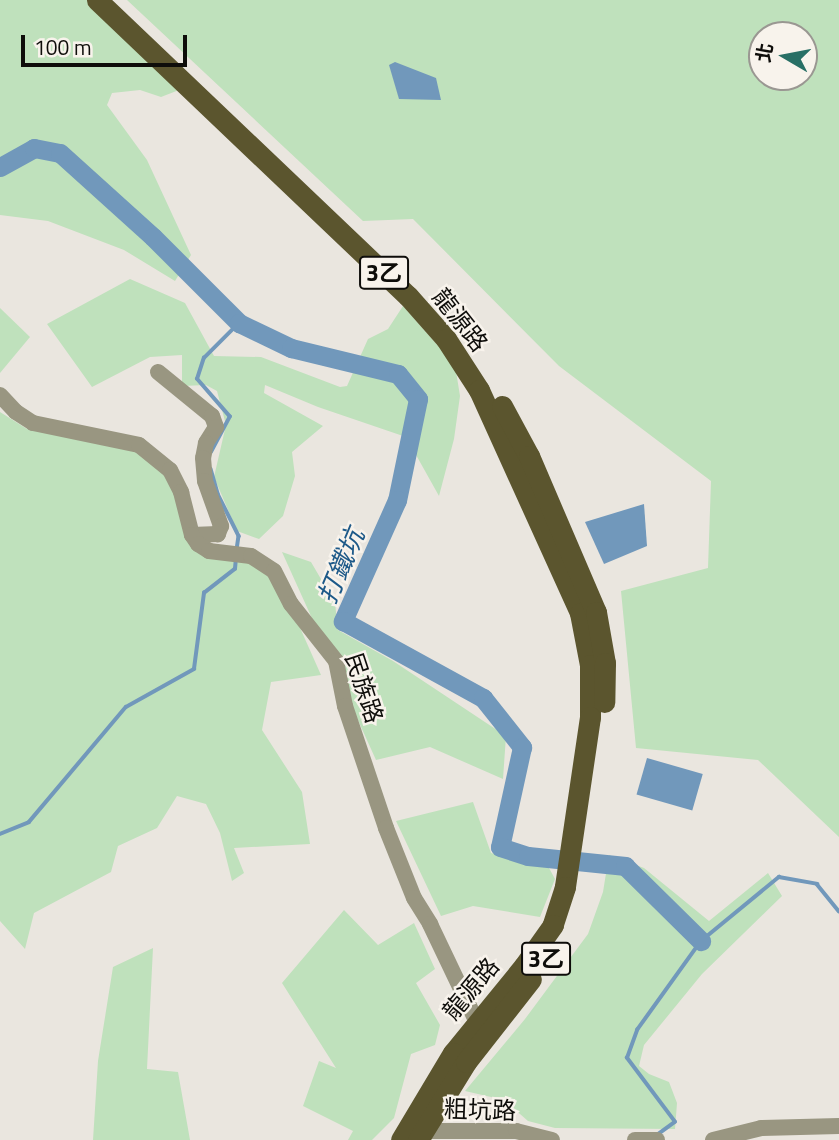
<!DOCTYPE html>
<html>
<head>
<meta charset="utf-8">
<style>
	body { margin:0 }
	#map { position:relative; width:839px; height:1140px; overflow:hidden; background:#eae6df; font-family:"Titillium Web","Noto Sans TC",sans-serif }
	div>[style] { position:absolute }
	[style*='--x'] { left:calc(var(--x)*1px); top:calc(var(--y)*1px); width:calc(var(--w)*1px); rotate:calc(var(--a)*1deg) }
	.green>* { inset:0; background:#bfe1bc }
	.water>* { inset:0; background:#7198bb; transform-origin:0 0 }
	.stream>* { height:3.5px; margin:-1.75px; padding:0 1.75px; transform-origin:1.75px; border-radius:1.75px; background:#7198bb }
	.river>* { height:19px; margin:-9.5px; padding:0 9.5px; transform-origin:9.5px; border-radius:9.5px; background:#7198bb }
	.minor>* { height:16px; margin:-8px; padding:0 8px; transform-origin:8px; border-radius:8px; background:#999681 }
	.major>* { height:21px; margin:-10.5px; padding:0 10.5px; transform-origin:10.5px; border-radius:10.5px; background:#5b552e }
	span { translate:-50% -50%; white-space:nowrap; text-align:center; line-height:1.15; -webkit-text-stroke:5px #f8f3ec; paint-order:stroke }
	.shield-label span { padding:2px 5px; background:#f8f3ec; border:2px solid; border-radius:5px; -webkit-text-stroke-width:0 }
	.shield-label { font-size:23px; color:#0e0d0a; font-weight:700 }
	.street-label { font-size:24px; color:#0e0d0a }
	.water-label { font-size:26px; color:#1d5988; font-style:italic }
	.north { position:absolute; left:748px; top:21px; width:70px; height:70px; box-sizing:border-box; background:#f8f3ec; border:2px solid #9a9792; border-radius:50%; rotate:280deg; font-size:19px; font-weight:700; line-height:28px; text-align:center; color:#0e0d0a }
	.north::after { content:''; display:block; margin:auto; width:24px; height:32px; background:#286f65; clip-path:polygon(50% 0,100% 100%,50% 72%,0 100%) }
	.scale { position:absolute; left:21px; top:35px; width:166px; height:32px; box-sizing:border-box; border:4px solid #0e0d0a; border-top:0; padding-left:9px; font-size:21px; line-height:24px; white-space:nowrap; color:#0e0d0a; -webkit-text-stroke:5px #f8f3ec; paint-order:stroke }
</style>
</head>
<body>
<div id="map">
	<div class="green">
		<div style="clip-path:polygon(0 0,90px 0,179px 90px,161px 97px,140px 90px,112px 93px,107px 105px,147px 160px,191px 255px,175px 281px,124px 250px,48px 221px,0 215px)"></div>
		<div style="clip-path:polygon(evenodd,127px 0,839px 0,839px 837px,758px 760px,636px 748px,621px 591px,708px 568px,711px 481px,559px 366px,413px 219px,363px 221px,127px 0,762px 35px,804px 35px,804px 77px,762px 77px,762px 35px)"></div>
		<div style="clip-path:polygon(130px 279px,185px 303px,214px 356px,261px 357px,340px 387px,347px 386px,368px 339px,388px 329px,403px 306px,455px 365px,460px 396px,454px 439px,439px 496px,406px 437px,318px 407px,265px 385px,264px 393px,323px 426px,292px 452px,295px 476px,283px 516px,259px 539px,237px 531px,214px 477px,226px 425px,217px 391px,206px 385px,182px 386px,182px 355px,150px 357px,92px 387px,47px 324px)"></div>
		<div style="clip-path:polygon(0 308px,30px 337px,0 373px)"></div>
		<div style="clip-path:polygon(0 412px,27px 429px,90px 437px,133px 449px,167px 471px,198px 545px,268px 569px,285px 594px,321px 675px,271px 682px,262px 730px,302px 792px,310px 844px,234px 848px,244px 873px,232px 881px,220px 833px,206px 804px,177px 796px,157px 828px,118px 846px,111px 872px,34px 913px,25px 949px,0 921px)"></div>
		<div style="clip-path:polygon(282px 552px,311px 562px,335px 603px,338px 630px,393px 661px,506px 736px,503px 779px,430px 747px,376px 760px)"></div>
		<div style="clip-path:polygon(473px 802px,491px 853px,549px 868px,555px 879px,540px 917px,473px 906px,441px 916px,396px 821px)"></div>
		<div style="clip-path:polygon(609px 855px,644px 868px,709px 921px,768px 873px,782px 896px,702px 974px,644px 1045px,639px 1066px,649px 1074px,669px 1082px,677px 1103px,675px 1129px,555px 1128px,528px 1121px,504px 1100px,465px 1091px,525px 1019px,588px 934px,603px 892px)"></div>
		<div style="clip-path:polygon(344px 910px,378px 945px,414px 923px,435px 969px,416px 983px,440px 1025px,435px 1045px,411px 1054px,394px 1118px,372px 1140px,348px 1140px,353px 1131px,303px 1106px,319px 1061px,336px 1068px,282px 983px)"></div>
		<div style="clip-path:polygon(153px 948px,147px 1069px,178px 1072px,190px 1140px,93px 1140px,98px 1061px,113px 967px)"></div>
	</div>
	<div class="water">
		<div style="clip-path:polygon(395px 62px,436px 78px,441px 100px,399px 99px,389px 65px)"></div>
		<div style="clip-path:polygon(644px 504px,647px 546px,604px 564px,585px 522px)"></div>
		<div style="left:647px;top:758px;width:58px;height:38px;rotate:16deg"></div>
	</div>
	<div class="stream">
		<div style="--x:211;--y:452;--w:40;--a:-62"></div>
		<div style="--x:230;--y:417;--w:50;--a:-131"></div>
		<div style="--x:197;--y:379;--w:22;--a:-72"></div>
		<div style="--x:204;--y:358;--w:49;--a:-45"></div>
		<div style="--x:211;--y:469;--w:26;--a:74"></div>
		<div style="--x:218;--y:494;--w:47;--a:63.4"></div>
		<div style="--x:239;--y:536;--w:14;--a:98"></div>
		<div style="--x:0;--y:834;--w:31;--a:-22"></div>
		<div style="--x:29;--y:822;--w:150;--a:-49.9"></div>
		<div style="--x:126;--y:707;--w:78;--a:-29.2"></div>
		<div style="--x:194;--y:669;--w:77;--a:-82.5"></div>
		<div style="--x:204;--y:593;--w:39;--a:-38"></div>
		<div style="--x:235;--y:569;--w:11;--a:-85"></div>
		<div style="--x:657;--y:1135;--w:22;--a:-36"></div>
		<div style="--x:675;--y:1122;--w:80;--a:-126.9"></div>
		<div style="--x:627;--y:1058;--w:30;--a:-70"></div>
		<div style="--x:637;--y:1030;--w:110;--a:-54.3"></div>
		<div style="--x:701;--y:941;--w:101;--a:-39.4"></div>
		<div style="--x:779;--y:877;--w:39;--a:10"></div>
		<div style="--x:817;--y:884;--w:35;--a:51"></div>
	</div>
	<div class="river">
		<div style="--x:0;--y:167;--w:39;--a:-29"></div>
		<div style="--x:34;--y:148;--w:26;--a:11"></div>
		<div style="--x:60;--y:153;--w:125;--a:42.1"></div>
		<div style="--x:153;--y:237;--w:122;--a:45"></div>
		<div style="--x:239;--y:323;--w:58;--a:25.7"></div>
		<div style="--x:291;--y:348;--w:110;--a:13.7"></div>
		<div style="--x:398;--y:374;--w:32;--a:51"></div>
		<div style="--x:418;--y:399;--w:103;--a:101.7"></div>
		<div style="--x:397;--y:500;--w:133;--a:114.1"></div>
		<div style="--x:343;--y:621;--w:160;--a:28.8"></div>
		<div style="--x:483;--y:698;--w:63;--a:51.5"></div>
		<div style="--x:522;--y:747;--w:102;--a:102.4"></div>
		<div style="--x:500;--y:847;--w:29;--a:18"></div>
		<div style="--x:528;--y:856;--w:98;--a:5.9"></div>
		<div style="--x:625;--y:866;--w:107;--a:44.6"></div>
	</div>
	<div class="minor">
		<div style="--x:158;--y:372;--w:70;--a:39.2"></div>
		<div style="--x:212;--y:416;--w:12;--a:70"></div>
		<div style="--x:216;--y:427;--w:19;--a:122"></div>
		<div style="--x:206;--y:443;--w:15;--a:101"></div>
		<div style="--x:203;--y:458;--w:23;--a:85"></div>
		<div style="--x:205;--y:481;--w:48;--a:70.4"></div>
		<div style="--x:221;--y:526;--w:9;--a:111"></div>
		<div style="--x:218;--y:534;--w:26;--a:178"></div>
		<div style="--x:0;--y:395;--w:23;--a:47"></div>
		<div style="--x:16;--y:412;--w:20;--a:33"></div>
		<div style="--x:33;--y:423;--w:108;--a:11.7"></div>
		<div style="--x:139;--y:445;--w:40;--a:39"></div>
		<div style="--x:170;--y:470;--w:25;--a:63"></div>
		<div style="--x:181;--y:492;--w:44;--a:75.7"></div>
		<div style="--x:192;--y:535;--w:11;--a:56"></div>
		<div style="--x:198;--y:544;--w:13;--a:32"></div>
		<div style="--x:209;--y:551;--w:42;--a:6.8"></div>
		<div style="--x:251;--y:556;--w:27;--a:33"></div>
		<div style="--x:274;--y:571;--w:37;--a:63"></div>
		<div style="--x:291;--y:604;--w:73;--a:51.7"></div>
		<div style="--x:336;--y:661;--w:46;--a:78.7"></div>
		<div style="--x:345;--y:706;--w:129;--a:71.4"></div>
		<div style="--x:386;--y:828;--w:75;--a:68.2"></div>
		<div style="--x:414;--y:898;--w:31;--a:58"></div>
		<div style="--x:430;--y:924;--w:121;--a:64.5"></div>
		<div style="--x:416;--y:1131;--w:100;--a:0"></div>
		<div style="--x:516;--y:1131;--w:37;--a:14"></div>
		<div style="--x:635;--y:1140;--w:22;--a:0"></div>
		<div style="--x:713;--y:1140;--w:49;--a:-14"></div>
		<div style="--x:761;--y:1128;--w:78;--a:-1.5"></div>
	</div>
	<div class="major">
		<div style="--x:97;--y:0;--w:429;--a:43.6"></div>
		<div style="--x:408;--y:296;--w:57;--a:48.5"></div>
		<div style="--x:446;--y:339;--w:61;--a:57.1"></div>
		<div style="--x:479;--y:390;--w:245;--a:65.6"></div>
		<div style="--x:580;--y:613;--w:53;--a:79.1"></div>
		<div style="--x:590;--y:665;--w:52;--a:90"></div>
		<div style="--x:590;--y:717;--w:172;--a:98.4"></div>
		<div style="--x:565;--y:887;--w:40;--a:108"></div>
		<div style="--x:553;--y:925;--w:50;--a:125.3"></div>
		<div style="--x:524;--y:966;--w:112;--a:129.2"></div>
		<div style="--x:453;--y:1053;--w:101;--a:120.9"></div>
		<div style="--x:502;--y:406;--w:57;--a:61.6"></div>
		<div style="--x:529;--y:456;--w:170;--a:66.8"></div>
		<div style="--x:596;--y:612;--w:52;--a:80"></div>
		<div style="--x:605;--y:663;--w:39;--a:91"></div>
		<div style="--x:418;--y:1140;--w:92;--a:-58.4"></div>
		<div style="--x:466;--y:1062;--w:105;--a:-51.9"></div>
	</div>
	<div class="shield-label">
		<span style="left:384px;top:273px">3乙</span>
		<span style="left:546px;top:959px">3乙</span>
	</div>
	<div class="street-label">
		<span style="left:460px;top:320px;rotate:52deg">龍源路</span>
		<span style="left:364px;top:688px;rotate:72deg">民族路</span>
		<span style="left:471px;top:989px;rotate:-50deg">龍源路</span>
		<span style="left:480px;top:1110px;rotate:2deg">粗坑路</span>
	</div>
	<div class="water-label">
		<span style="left:341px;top:566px;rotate:-67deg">打鐵坑</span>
	</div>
	<div class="north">北</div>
	<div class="scale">100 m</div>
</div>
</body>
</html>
